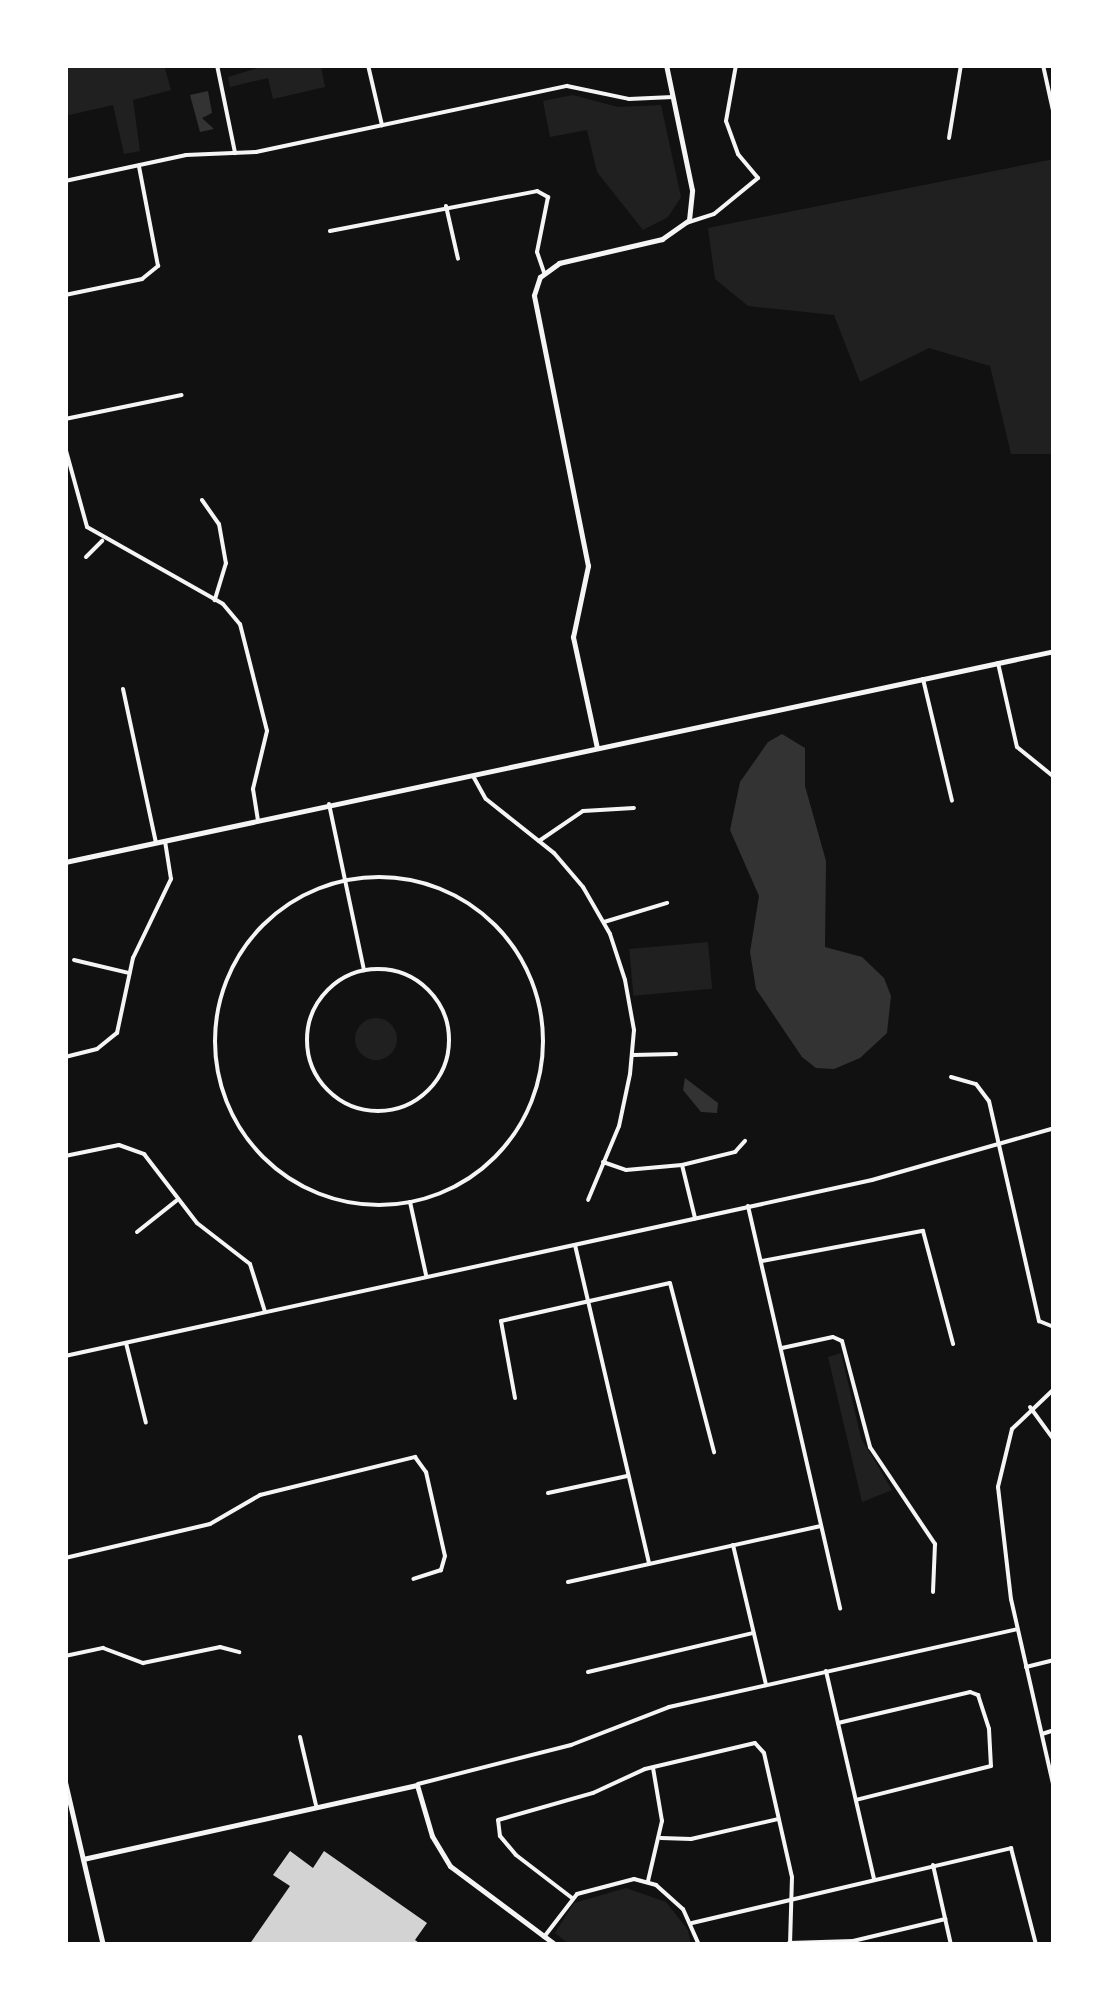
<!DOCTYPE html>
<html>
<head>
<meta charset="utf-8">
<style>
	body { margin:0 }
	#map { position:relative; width:1119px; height:2010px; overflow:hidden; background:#111; font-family:"Fira Sans Condensed",sans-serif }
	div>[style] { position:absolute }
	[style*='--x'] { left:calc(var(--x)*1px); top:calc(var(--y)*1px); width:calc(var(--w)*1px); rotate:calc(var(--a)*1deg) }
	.green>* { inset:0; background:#202020; transform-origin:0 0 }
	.round { border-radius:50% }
	.water>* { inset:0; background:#333 }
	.building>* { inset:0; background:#d3d3d3 }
	.minor>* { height:4px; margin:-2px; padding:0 2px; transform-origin:2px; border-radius:2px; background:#f5f5f5 }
	.minor>.ring { margin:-2px; padding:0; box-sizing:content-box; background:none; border:4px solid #f5f5f5; border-radius:50% }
	.tertiary>* { height:5px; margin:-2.5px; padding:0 2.5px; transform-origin:2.5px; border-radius:2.5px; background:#f5f5f5 }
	span { translate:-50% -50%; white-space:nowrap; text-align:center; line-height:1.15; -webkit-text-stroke:10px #fff; paint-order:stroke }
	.frame { position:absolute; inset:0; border:68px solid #fff; pointer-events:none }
</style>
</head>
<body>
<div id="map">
	<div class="green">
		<div style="clip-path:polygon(65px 65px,164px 65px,171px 90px,133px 100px,140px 151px,124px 154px,113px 105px,65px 116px)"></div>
		<div style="clip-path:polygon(268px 65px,329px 65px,321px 67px,325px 87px,273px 99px,268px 78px,230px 87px,228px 77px)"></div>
		<div style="clip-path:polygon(573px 95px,618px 107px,661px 105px,681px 197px,668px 217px,643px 230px,597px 172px,587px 130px,550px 137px,543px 101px)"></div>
		<div style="clip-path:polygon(1054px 159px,1054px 454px,1011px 454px,990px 366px,929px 348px,860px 382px,834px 315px,748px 306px,715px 279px,708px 228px)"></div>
		<div style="left:708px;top:942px;width:47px;height:79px;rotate:85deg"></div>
		<div class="round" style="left:355px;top:1018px;width:42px;height:42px"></div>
		<div style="clip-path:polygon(841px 1353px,861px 1438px,892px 1490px,862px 1502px,828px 1357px)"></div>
		<div style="clip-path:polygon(626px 1888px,666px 1902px,688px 1930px,691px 1945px,570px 1945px,555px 1933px,574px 1903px)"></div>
	</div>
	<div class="water">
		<div style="clip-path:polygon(208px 91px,212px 113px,202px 118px,214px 129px,200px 132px,190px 95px)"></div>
		<div style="clip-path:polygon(782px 734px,805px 748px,805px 786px,826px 861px,825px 947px,862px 957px,884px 978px,891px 996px,887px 1033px,860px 1058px,834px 1069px,816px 1068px,802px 1057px,756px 989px,750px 952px,759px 896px,730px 830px,740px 782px,768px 742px)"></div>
		<div style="clip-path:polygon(685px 1078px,718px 1103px,717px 1113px,701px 1112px,683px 1090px)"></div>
	</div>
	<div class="building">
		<div style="clip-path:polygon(290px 1851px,313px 1868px,324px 1851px,427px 1923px,415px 1940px,422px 1945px,249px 1945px,290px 1886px,273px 1875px)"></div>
	</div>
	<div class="minor">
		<div style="--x:217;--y:65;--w:90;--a:78.4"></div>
		<div style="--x:368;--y:65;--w:62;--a:76.9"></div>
		<div style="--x:1043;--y:65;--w:51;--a:77.6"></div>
		<div style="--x:949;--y:138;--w:74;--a:-80.7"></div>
		<div style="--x:65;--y:181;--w:124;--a:-12.1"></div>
		<div style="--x:186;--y:155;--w:70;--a:-2.5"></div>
		<div style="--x:256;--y:152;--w:318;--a:-12"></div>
		<div style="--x:567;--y:86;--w:63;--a:11.8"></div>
		<div style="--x:629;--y:99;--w:44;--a:-2.6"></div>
		<div style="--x:446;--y:206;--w:54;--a:77.2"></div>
		<div style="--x:686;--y:223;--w:29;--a:-18"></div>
		<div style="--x:714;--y:214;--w:57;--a:-39.3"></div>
		<div style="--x:758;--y:178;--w:31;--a:-130"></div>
		<div style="--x:738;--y:154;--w:35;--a:-110"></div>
		<div style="--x:726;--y:121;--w:57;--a:-79.9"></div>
		<div style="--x:330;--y:231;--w:211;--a:-10.9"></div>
		<div style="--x:537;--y:191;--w:13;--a:29"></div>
		<div style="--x:548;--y:197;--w:56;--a:101.3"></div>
		<div style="--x:537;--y:252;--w:21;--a:71"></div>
		<div style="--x:65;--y:295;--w:79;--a:-11.7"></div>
		<div style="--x:142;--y:279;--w:21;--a:-39"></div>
		<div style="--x:158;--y:266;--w:102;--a:-100.8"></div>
		<div style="--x:65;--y:419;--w:119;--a:-11.6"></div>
		<div style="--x:65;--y:447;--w:83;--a:74.6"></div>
		<div style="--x:87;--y:527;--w:156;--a:29.5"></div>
		<div style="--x:223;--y:604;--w:26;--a:50"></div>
		<div style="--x:240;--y:624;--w:110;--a:75.8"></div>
		<div style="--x:267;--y:731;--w:60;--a:103.6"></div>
		<div style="--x:253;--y:789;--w:31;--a:81"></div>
		<div style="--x:202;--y:500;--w:29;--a:55"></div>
		<div style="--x:219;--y:524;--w:40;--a:80"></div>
		<div style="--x:226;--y:563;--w:39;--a:107"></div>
		<div style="--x:86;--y:557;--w:23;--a:-45"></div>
		<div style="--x:998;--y:663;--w:86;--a:77.3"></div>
		<div style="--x:1017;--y:747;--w:48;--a:39"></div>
		<div style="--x:923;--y:679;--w:125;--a:76.6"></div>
		<div style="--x:123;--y:689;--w:157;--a:77.9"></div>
		<div style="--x:473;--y:776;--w:26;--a:61"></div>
		<div style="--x:486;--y:799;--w:87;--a:38.5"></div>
		<div style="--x:554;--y:853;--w:45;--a:49.5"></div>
		<div style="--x:583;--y:887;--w:54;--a:60.1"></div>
		<div style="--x:610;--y:934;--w:48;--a:71.9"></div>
		<div style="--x:625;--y:980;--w:51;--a:79.8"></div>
		<div style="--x:634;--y:1030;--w:44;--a:95.2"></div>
		<div style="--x:630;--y:1074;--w:53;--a:101.9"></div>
		<div style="--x:619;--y:1126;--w:80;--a:112.7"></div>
		<div style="--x:329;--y:804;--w:170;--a:78.1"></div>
		<div style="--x:539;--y:841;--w:53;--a:-34.3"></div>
		<div style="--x:583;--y:811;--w:51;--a:-3.4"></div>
		<div class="ring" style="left:215px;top:877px;width:324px;height:324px"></div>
		<div style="--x:604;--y:922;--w:66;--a:-16.8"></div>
		<div style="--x:74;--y:960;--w:57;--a:13.3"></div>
		<div class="ring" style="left:307px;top:969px;width:138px;height:138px"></div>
		<div style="--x:633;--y:1055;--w:43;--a:-1.3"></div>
		<div style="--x:65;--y:1057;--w:33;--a:-14"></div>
		<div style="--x:97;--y:1049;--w:26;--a:-39"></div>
		<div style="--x:117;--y:1033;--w:77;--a:-78"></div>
		<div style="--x:133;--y:958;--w:88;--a:-64.3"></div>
		<div style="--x:171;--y:879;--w:38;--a:-99"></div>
		<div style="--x:951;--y:1077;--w:26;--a:16"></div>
		<div style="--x:976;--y:1084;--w:21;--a:53"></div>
		<div style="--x:989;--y:1101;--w:226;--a:77.2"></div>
		<div style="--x:1039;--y:1321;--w:16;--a:22"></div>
		<div style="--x:65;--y:1156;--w:55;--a:-11.5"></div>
		<div style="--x:119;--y:1145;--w:27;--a:20"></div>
		<div style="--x:144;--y:1154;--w:87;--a:52.5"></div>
		<div style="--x:197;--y:1223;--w:67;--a:37.7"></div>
		<div style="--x:250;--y:1264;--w:50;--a:72.6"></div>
		<div style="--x:603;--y:1162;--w:24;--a:19"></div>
		<div style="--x:626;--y:1170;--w:56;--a:-5.1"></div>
		<div style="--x:682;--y:1165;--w:55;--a:-13.8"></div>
		<div style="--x:735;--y:1152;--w:15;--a:-48"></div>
		<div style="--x:682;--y:1165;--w:55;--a:76.2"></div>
		<div style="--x:410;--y:1202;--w:75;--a:77.6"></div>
		<div style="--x:748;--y:1206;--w:413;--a:77.1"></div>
		<div style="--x:137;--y:1232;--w:50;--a:-38.5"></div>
		<div style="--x:575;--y:1245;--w:327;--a:76.9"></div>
		<div style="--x:762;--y:1261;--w:164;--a:-10.6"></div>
		<div style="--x:923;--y:1231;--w:117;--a:75.1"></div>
		<div style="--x:126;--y:1343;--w:82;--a:76"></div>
		<div style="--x:782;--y:1348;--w:52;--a:-12.2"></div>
		<div style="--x:833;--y:1337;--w:10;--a:24"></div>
		<div style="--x:842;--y:1341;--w:110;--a:75.2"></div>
		<div style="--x:870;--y:1447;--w:117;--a:56.2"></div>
		<div style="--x:935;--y:1544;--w:48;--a:92.4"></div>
		<div style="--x:65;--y:1356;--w:826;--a:-12.3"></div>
		<div style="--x:872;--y:1180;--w:189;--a:-15.9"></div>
		<div style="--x:1054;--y:1389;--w:58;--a:136.4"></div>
		<div style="--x:1012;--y:1429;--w:60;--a:103.6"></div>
		<div style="--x:998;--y:1487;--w:113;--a:83.4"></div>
		<div style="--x:1011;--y:1599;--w:195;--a:77.2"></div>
		<div style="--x:515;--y:1398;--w:78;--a:-100.3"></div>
		<div style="--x:501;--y:1321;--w:173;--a:-12.7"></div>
		<div style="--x:670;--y:1283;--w:175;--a:75.4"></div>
		<div style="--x:1030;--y:1407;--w:41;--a:54"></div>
		<div style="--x:548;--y:1493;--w:81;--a:-12.1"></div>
		<div style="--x:733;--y:1545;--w:144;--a:76.7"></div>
		<div style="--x:65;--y:1558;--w:149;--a:-13.2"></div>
		<div style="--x:210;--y:1524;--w:58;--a:-30.1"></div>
		<div style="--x:260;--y:1495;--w:160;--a:-13.8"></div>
		<div style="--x:415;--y:1457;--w:19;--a:54"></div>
		<div style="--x:426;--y:1472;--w:86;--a:77.3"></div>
		<div style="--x:445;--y:1556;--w:15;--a:106"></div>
		<div style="--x:441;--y:1570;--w:29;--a:162"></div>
		<div style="--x:568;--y:1582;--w:259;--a:-12.5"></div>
		<div style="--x:65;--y:1656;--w:39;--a:-12"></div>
		<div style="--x:103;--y:1648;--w:43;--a:20.6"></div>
		<div style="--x:143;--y:1663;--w:79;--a:-11.7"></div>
		<div style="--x:220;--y:1647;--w:20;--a:15"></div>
		<div style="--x:1026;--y:1667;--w:29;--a:-14"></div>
		<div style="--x:826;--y:1671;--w:213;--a:77"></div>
		<div style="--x:588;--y:1672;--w:170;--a:-13.3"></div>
		<div style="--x:838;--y:1723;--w:136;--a:-13.2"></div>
		<div style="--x:970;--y:1692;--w:9;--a:21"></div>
		<div style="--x:978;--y:1695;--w:36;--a:72"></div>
		<div style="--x:989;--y:1729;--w:37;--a:87"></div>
		<div style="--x:991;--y:1766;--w:139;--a:165.9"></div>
		<div style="--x:1042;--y:1734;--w:13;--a:-18"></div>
		<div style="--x:300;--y:1737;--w:70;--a:76.8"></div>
		<div style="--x:418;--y:1784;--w:158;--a:-14.3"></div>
		<div style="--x:571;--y:1745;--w:105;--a:-21.2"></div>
		<div style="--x:669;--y:1707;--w:357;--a:-12.6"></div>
		<div style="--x:661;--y:1838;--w:30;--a:2"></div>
		<div style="--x:691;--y:1839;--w:89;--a:-12.9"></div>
		<div style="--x:933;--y:1865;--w:82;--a:77.3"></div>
		<div style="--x:648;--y:1881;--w:62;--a:-76.9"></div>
		<div style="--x:662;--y:1821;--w:54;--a:-99.6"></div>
		<div style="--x:572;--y:1898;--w:71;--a:-142.5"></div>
		<div style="--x:516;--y:1855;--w:25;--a:-130"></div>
		<div style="--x:500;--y:1836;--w:16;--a:-97"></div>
		<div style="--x:498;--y:1820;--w:99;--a:-15.9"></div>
		<div style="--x:593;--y:1793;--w:57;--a:-24.8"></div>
		<div style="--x:645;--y:1769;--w:113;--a:-13.3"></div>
		<div style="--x:755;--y:1743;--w:13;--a:48"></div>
		<div style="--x:764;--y:1753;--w:127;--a:77.3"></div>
		<div style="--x:792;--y:1877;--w:68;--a:91.7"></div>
		<div style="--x:692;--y:1923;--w:328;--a:-13.2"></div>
		<div style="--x:1011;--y:1848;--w:100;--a:75.5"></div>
		<div style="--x:544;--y:1937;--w:54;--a:-52.5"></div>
		<div style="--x:577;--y:1894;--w:59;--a:-14.7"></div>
		<div style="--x:634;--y:1879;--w:23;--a:15"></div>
		<div style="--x:656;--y:1885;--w:36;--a:42"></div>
		<div style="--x:683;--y:1909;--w:39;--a:66"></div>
		<div style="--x:789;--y:1943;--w:64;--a:-1.8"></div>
		<div style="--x:853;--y:1941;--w:95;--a:-13.4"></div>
	</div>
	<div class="tertiary">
		<div style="--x:597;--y:748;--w:114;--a:-102.2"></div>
		<div style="--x:573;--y:637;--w:73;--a:-78.1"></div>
		<div style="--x:588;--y:566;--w:276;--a:-101.3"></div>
		<div style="--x:534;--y:295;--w:19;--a:-72"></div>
		<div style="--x:540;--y:277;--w:24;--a:-36"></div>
		<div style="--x:559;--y:263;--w:106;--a:-13.1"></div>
		<div style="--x:662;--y:239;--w:33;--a:-35"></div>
		<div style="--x:689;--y:220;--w:30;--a:-84"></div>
		<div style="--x:692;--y:190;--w:128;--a:-101.7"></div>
		<div style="--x:65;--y:862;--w:1011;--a:-12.04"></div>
		<div style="--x:65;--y:1782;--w:167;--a:76.9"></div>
		<div style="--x:83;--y:1859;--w:342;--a:-12.5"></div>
		<div style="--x:417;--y:1785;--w:53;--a:73.6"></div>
		<div style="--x:432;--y:1836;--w:35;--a:59"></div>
		<div style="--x:450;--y:1866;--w:132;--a:36.7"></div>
	</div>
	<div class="frame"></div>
</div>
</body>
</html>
